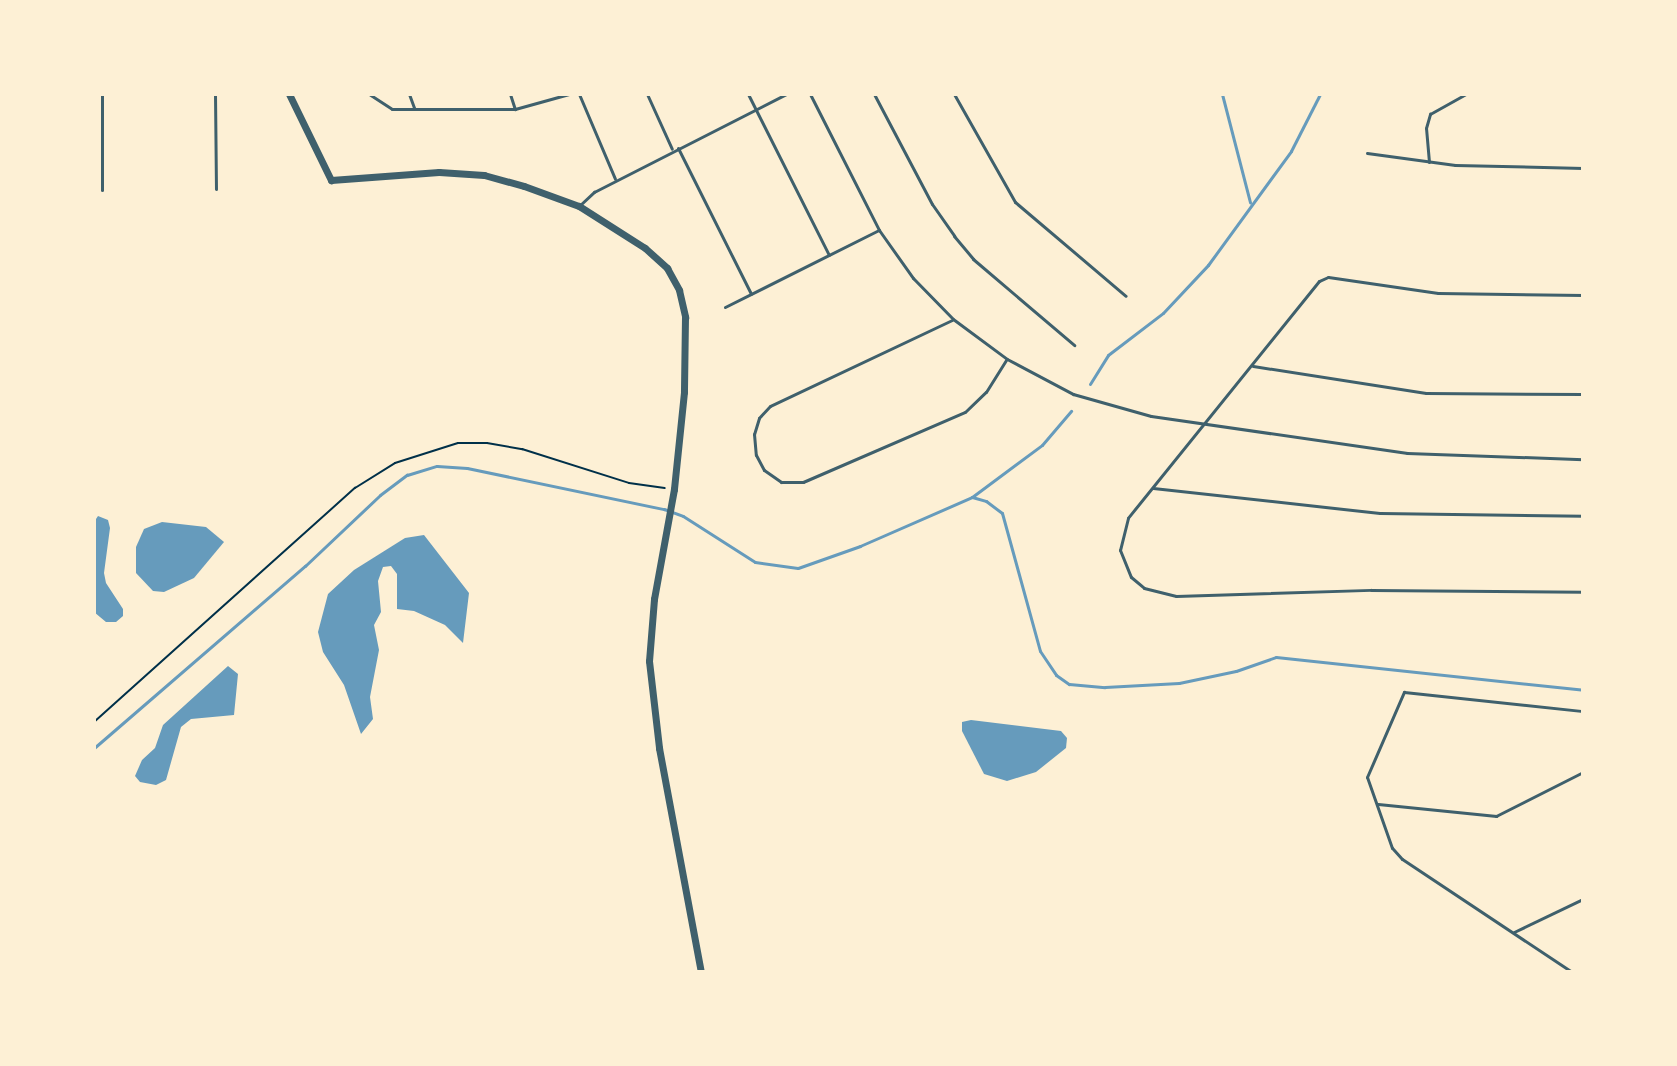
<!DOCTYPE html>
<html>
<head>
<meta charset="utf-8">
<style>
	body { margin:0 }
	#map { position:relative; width:1677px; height:1066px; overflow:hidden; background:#fdf0d5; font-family:"Space Grotesk",sans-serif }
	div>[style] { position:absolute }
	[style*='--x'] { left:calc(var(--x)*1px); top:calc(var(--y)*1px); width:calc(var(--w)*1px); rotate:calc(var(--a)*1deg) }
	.water>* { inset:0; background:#669bbc }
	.stream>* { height:3px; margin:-1.5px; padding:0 1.5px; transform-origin:1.5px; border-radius:1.5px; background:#669bbc }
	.path>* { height:2px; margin:-1px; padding:0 1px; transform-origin:1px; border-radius:1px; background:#003049 }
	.service>* { height:3px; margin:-1.5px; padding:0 1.5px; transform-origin:1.5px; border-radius:1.5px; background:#3f606c }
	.tertiary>* { height:7px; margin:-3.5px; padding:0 3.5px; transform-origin:3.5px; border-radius:3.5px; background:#3f606c }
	span { translate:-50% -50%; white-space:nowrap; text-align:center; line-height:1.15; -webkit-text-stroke:7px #fdf0d5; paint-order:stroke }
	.frame { position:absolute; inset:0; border:96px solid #fdf0d5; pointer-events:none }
</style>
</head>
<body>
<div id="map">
	<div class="water">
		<div style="clip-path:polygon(98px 516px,108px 520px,110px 528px,104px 573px,106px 583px,123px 609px,123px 616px,116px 622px,106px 622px,94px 612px,94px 522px)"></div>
		<div style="clip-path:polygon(162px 522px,206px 527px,224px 542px,194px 578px,164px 592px,153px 591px,136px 573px,136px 547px,144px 529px)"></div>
		<div style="clip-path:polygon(424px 535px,469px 593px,463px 643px,445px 625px,414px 611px,397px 609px,397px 574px,391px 566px,383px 567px,378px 581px,381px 612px,374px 625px,379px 650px,370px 697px,373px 719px,361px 734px,344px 685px,323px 652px,318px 632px,328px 594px,354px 570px,405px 538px)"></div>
		<div style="clip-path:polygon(228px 666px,238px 674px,234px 715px,191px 719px,181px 727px,166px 780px,156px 785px,140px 782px,135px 776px,142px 760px,155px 748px,163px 725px)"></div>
		<div style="clip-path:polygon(971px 720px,1061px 731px,1067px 738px,1066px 748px,1036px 772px,1007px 781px,984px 774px,962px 731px,962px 722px)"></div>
	</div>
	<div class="stream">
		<div style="--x:1222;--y:94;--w:112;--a:75.5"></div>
		<div style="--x:1090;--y:384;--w:34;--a:-58"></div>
		<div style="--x:1108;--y:355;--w:69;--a:-37.4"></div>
		<div style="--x:1163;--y:313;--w:66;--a:-46.8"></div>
		<div style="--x:1208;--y:265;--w:141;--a:-53.9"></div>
		<div style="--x:1291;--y:151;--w:64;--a:-63"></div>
		<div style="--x:972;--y:497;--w:87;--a:-36.6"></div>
		<div style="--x:1042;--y:445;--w:45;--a:-49.5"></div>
		<div style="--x:94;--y:748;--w:279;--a:-40.8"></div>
		<div style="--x:305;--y:566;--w:103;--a:-43.4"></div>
		<div style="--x:380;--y:495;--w:34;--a:-37"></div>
		<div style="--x:407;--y:475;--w:31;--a:-17"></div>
		<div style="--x:437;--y:466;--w:30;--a:4"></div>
		<div style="--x:467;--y:468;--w:201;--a:11.8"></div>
		<div style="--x:664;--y:509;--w:20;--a:20"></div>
		<div style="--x:683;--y:516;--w:85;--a:32.6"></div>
		<div style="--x:755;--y:562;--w:43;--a:7.9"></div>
		<div style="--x:798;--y:568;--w:66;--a:-19.5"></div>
		<div style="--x:860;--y:546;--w:122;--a:-23.6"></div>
		<div style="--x:972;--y:497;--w:15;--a:16"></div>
		<div style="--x:986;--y:501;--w:20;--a:37"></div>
		<div style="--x:1002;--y:513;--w:143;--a:74.6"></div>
		<div style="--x:1040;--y:651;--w:29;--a:56"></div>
		<div style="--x:1056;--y:675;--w:16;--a:35"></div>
		<div style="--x:1069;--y:684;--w:36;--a:5"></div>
		<div style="--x:1105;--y:687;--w:74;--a:-3.1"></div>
		<div style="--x:1179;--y:683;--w:58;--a:-11.9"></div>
		<div style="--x:1236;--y:671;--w:42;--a:-19.3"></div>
		<div style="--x:1276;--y:657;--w:309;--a:6.1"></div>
	</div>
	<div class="path">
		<div style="--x:94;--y:722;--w:351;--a:-41.9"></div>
		<div style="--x:355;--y:488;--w:47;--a:-32"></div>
		<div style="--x:395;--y:463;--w:66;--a:-17.6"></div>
		<div style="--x:458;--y:443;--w:29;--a:0"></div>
		<div style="--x:487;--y:443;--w:36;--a:10"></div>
		<div style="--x:522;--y:449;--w:112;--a:17.6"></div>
		<div style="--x:629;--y:483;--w:36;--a:8"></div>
	</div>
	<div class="service">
		<div style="--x:102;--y:94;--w:96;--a:90"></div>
		<div style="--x:215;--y:94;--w:95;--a:89.4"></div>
		<div style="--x:369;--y:94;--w:27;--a:33"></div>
		<div style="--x:392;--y:109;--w:123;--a:0"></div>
		<div style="--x:515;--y:109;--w:56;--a:-15.5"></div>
		<div style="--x:409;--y:94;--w:15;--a:70"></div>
		<div style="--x:510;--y:94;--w:16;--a:72"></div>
		<div style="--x:579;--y:94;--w:92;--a:67"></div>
		<div style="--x:647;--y:94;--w:60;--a:65.6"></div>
		<div style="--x:748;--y:94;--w:180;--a:63.3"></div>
		<div style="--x:810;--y:94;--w:153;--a:63.1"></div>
		<div style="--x:879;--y:230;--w:59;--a:54.7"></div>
		<div style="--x:913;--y:278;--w:57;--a:45.7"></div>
		<div style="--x:953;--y:319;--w:67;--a:36.5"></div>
		<div style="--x:1007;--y:359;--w:75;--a:27.9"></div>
		<div style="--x:1073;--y:394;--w:81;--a:15.8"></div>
		<div style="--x:1151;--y:416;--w:259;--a:8.2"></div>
		<div style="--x:1407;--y:453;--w:176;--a:2"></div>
		<div style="--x:874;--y:94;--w:124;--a:62.2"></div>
		<div style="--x:932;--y:204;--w:39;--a:55"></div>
		<div style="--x:954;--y:236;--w:30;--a:50"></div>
		<div style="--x:973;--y:259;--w:133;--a:40.4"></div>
		<div style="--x:954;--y:94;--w:124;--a:60.5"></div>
		<div style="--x:1015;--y:202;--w:145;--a:40.3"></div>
		<div style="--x:678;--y:148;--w:163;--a:63.4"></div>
		<div style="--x:1367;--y:153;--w:89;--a:7.8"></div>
		<div style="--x:1455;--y:165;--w:128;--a:1.3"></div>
		<div style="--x:1429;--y:162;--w:34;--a:-95"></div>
		<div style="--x:1426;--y:128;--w:15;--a:-74"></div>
		<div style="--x:1430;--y:114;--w:41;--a:-29.1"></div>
		<div style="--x:579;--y:206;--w:21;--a:-43"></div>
		<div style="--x:594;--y:192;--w:216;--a:-27"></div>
		<div style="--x:1583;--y:295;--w:145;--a:-179.2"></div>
		<div style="--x:1438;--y:293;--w:111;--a:-171.7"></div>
		<div style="--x:1328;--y:277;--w:10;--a:156"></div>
		<div style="--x:1319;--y:281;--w:304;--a:128.9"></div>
		<div style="--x:1128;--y:518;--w:33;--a:104"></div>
		<div style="--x:1120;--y:550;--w:29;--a:68"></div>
		<div style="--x:1131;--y:577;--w:17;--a:40"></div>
		<div style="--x:1144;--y:588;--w:33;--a:14"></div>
		<div style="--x:1176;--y:596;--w:195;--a:-1.8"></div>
		<div style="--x:1371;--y:590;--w:212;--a:0.5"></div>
		<div style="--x:725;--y:307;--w:172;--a:-26.6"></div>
		<div style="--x:952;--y:320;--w:201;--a:154.7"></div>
		<div style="--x:770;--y:406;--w:16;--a:133"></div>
		<div style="--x:759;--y:418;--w:17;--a:107"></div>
		<div style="--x:754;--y:434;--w:21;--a:85"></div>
		<div style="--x:756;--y:455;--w:17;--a:62"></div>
		<div style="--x:764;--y:470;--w:21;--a:35"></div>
		<div style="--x:781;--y:482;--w:22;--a:0"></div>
		<div style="--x:803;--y:482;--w:176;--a:-23.4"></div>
		<div style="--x:965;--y:412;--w:29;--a:-44"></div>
		<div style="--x:986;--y:392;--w:39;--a:-58"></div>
		<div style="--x:1253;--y:366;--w:175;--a:8.9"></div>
		<div style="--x:1426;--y:393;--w:157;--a:0.4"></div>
		<div style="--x:1153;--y:488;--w:228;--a:6.3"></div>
		<div style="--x:1380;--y:513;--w:203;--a:0.8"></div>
		<div style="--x:1378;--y:804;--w:119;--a:5.8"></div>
		<div style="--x:1496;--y:816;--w:97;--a:-26.8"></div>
		<div style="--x:1514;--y:932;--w:76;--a:-25.6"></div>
		<div style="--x:1572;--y:972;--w:204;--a:-146.4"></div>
		<div style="--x:1402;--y:859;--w:15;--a:-132"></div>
		<div style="--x:1392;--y:848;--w:75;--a:-109.4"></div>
		<div style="--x:1367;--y:777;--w:93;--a:-66.5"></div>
		<div style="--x:1404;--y:692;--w:180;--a:6.1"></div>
	</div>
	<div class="tertiary">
		<div style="--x:289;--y:94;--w:96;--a:64"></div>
		<div style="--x:331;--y:180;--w:108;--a:-4.2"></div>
		<div style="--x:439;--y:172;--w:45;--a:3.8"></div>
		<div style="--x:484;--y:175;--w:41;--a:15.4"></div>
		<div style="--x:524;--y:186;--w:59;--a:20"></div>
		<div style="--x:579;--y:206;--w:78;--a:32.5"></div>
		<div style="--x:645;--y:248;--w:30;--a:42"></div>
		<div style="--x:667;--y:268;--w:25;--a:61"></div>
		<div style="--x:679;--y:290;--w:28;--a:77"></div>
		<div style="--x:685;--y:317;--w:75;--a:90.8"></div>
		<div style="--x:684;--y:392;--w:98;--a:95.9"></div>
		<div style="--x:674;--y:489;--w:112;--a:100.3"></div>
		<div style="--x:654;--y:599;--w:62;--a:94.6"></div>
		<div style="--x:649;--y:661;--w:88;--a:83.4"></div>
		<div style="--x:659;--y:748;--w:228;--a:79.4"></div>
	</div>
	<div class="frame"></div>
</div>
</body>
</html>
